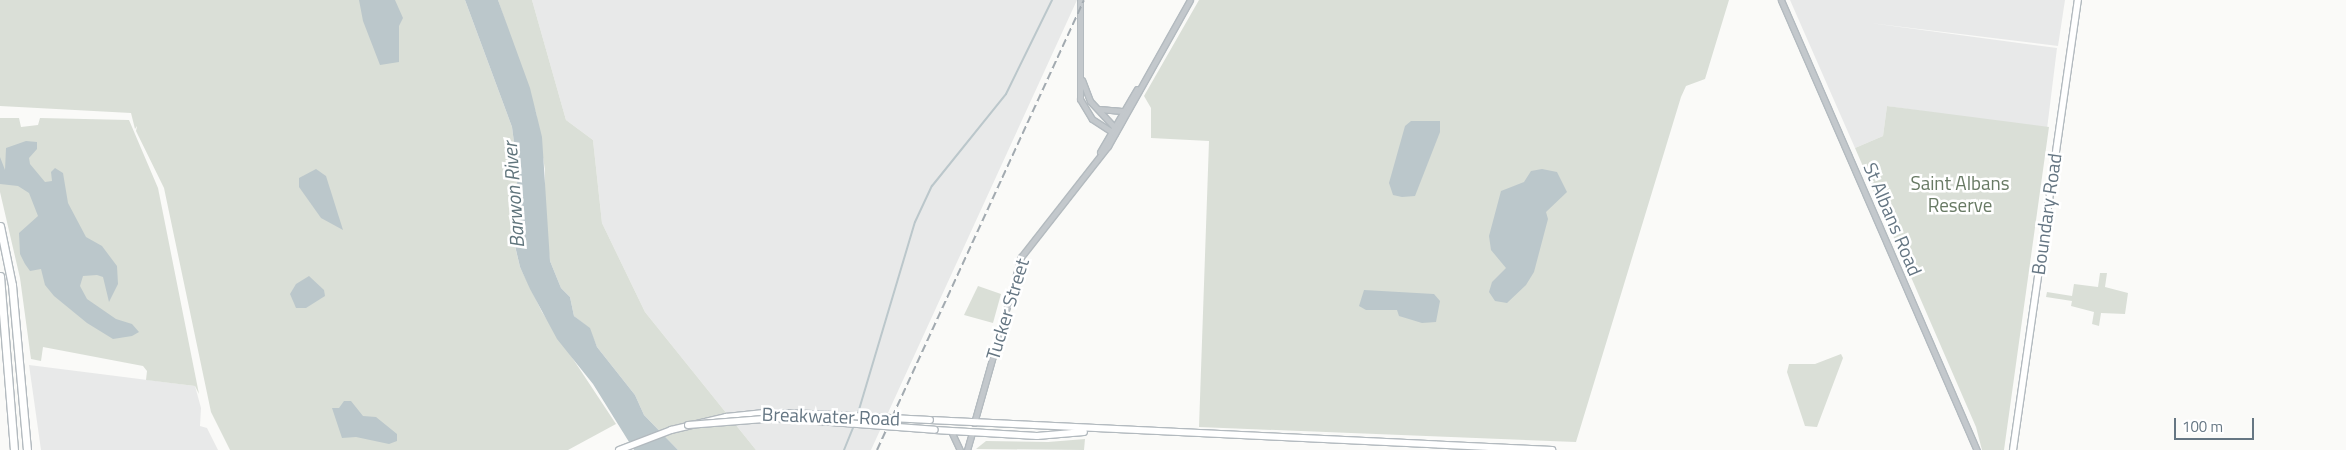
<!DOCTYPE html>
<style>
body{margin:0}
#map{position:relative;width:2346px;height:450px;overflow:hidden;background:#fafaf8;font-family:"Titillium Web",sans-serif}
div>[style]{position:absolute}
.built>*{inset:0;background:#e8e9e9}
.green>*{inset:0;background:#dadfd7}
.water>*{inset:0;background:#bbc7cb}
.stream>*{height:2px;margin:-1px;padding:0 1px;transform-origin:1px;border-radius:1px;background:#bbc7cb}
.roads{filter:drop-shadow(1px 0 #b3babf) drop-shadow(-1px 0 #b3babf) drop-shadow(0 1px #b3babf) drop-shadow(0 -1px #b3babf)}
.tertiary>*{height:5px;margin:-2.5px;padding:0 2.5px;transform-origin:2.5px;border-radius:2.5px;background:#c3c8cc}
.secondary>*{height:6px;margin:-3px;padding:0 3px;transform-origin:3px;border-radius:3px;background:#fff}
.primary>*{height:7px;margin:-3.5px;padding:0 3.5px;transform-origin:3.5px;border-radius:3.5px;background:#fff}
.rail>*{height:2px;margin-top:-1px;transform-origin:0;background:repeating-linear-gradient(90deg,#a2aab0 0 8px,transparent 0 12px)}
.bridges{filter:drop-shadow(1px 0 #b3babf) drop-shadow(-1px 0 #b3babf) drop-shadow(0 1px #b3babf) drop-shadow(0 -1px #b3babf)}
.secondary-bridge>*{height:6px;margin:-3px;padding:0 3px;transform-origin:3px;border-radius:3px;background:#fff}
span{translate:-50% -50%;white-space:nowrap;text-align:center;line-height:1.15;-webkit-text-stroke:5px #fff;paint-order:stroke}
.park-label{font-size:19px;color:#687a64}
.street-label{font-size:19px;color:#657683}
.water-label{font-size:20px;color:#60757c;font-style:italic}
.scale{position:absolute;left:2174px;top:418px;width:80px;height:22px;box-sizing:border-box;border:2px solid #657683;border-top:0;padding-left:6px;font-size:15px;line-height:18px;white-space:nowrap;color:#657683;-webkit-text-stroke:4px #fff;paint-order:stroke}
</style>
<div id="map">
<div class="built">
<i style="clip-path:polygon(532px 0,1077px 0,871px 450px,756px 450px,645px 312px,602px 223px,593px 140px,566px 120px)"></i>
<i style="clip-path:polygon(1790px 0,2065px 0,2058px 46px,1870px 23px,2057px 48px,2047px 129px,1887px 106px,1883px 136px,1855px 148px)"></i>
<i style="clip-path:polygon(29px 365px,195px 386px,201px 408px,200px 426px,207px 428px,218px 450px,41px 450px)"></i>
</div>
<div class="green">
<i style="clip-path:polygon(0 0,465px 0,512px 127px,518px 173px,512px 234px,520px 267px,542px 312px,616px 424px,568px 450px,230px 450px,211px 412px,164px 188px,136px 131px,137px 126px,135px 129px,131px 113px,0 106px)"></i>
<i style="clip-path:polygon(498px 0,532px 0,566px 120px,593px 140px,602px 223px,645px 312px,756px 450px,678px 450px,644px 415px,635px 395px,597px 347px,589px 328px,574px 316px,570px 297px,561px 288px,550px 261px,545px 223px,545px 170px,536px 113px)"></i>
<i style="clip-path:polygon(1199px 0,1729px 0,1705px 79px,1686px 86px,1681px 97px,1576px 442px,1199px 427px,1209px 141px,1151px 138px,1151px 108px,1144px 96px)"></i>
<i style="clip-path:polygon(1887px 106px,2049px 127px,2004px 450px,1982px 450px,1976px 427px,1855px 148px,1883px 136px)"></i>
<i style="clip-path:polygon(0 118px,19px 118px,21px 127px,38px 125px,40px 118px,129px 120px,158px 188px,199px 394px,195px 386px,146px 380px,147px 371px,143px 366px,43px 347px,41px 361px,31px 359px,20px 278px,0 192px)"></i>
<i style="clip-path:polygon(2100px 273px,2107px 273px,2105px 287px,2128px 293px,2125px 314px,2101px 313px,2099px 326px,2092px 324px,2094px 312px,2071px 306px,2072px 301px,2046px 297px,2047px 292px,2072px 296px,2074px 284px,2098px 287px)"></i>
<i style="clip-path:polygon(978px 286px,1001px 294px,993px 323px,964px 315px)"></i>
<i style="clip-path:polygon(1841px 354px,1843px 358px,1817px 427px,1805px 426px,1787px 372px,1789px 364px,1815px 364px)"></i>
<i style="clip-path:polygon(1085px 439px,1084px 450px,976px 449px,986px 441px,1048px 442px)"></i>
</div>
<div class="water">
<i style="clip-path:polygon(359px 0,395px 0,403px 18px,399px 26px,399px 62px,380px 65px,363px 21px)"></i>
<i style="clip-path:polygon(465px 0,498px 0,530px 88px,542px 137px,550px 261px,561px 288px,570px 297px,574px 316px,590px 328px,597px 347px,635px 395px,644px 415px,678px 450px,634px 450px,593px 384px,557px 339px,530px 289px,520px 267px,512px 233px,518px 173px,512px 127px)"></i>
<i style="clip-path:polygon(1411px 121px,1440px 121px,1440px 132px,1415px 196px,1402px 197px,1393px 195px,1389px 183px,1405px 126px)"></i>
<i style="clip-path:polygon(26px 141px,37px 142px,37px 149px,29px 158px,30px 164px,45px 182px,52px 181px,51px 172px,55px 168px,63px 173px,68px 203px,86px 237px,102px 246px,117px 266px,118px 284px,109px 302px,103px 277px,97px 275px,83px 276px,80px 286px,87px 299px,116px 319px,132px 324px,139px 332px,132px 336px,113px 339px,87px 323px,54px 296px,45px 285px,41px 269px,30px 271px,25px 264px,20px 254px,19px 233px,38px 216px,29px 193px,18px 186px,0 184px,0 157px,5px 170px,6px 148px)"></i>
<i style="clip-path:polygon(316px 169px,326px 176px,343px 230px,321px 218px,299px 187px,299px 178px)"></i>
<i style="clip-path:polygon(1542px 169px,1557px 172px,1567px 192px,1546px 212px,1548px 219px,1534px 272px,1526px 285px,1507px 303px,1495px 301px,1489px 292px,1492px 282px,1506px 268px,1491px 250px,1489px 236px,1501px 191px,1524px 182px,1531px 171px)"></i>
<i style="clip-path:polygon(309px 276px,324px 290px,325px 296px,306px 308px,296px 308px,290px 294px,296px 284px)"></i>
<i style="clip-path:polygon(1364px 290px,1434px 294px,1440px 301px,1436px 322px,1422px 323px,1399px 316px,1397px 310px,1366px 310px,1359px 306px)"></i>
<i style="clip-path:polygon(344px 401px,351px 401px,363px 416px,376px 417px,397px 434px,397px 441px,389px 444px,356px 437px,342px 438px,332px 408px,339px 408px)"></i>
</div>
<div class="stream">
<i style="left:858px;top:413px;width:199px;rotate:-73.4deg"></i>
<i style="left:915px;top:222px;width:40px;rotate:-65deg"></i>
<i style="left:932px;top:186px;width:118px;rotate:-51.2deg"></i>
<i style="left:1006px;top:94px;width:105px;rotate:-63.9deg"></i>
<i style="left:844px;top:450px;width:35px;rotate:-68deg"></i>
</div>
<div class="roads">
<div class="tertiary">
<i style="left:1080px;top:0;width:99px;rotate:90deg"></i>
<i style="left:1080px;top:99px;width:23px;rotate:59deg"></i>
<i style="left:1092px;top:119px;width:27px;rotate:33deg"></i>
<i style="left:1781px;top:0;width:491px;rotate:66.5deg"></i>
<i style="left:1082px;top:80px;width:22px;rotate:69deg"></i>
<i style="left:1090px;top:101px;width:35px;rotate:47deg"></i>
<i style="left:1099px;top:109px;width:23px;rotate:5deg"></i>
<i style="left:1100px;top:152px;width:73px;rotate:-59.6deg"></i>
<i style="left:974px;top:423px;width:173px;rotate:-74.2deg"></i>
<i style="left:1021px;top:257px;width:141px;rotate:-51.9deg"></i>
<i style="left:1108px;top:146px;width:167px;rotate:-60.7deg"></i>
<i style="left:951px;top:431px;width:21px;rotate:65deg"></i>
<i style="left:967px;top:450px;width:19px;rotate:-74deg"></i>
</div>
<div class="secondary">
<i style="left:930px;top:420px;width:623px;rotate:2.76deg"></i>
<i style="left:935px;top:430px;width:102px;rotate:3.4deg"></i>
<i style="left:1037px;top:436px;width:47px;rotate:-4.9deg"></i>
<i style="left:619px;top:450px;width:56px;rotate:-21deg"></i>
<i style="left:671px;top:430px;width:57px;rotate:-13.3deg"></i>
<i style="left:726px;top:417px;width:38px;rotate:-6deg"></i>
<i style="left:764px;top:413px;width:48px;rotate:1.2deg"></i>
<i style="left:2013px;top:450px;width:455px;rotate:-81.8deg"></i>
</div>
<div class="primary">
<i style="left:0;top:226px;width:60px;rotate:78.5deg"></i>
<i style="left:12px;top:285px;width:166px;rotate:84.8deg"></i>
<i style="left:0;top:276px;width:175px;rotate:85.4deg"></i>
</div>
</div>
<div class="rail">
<i style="left:877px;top:450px;width:495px;rotate:-65.3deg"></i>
</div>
<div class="bridges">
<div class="secondary-bridge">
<i style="left:812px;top:414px;width:118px;rotate:2.9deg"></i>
<i style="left:688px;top:425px;width:89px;rotate:-4.5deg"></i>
<i style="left:777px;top:418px;width:158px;rotate:4.3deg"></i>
</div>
</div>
<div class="park-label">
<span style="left:1960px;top:194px">Saint Albans<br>Reserve</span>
</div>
<div class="street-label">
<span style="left:2046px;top:214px;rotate:-82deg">Boundary Road</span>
<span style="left:1893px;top:219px;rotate:67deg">St Albans Road</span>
<span style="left:1007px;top:309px;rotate:-73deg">Tucker Street</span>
<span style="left:831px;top:416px;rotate:2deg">Breakwater Road</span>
</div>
<div class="water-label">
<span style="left:513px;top:195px;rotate:-94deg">Barwon River</span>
</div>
<div class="scale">100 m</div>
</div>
